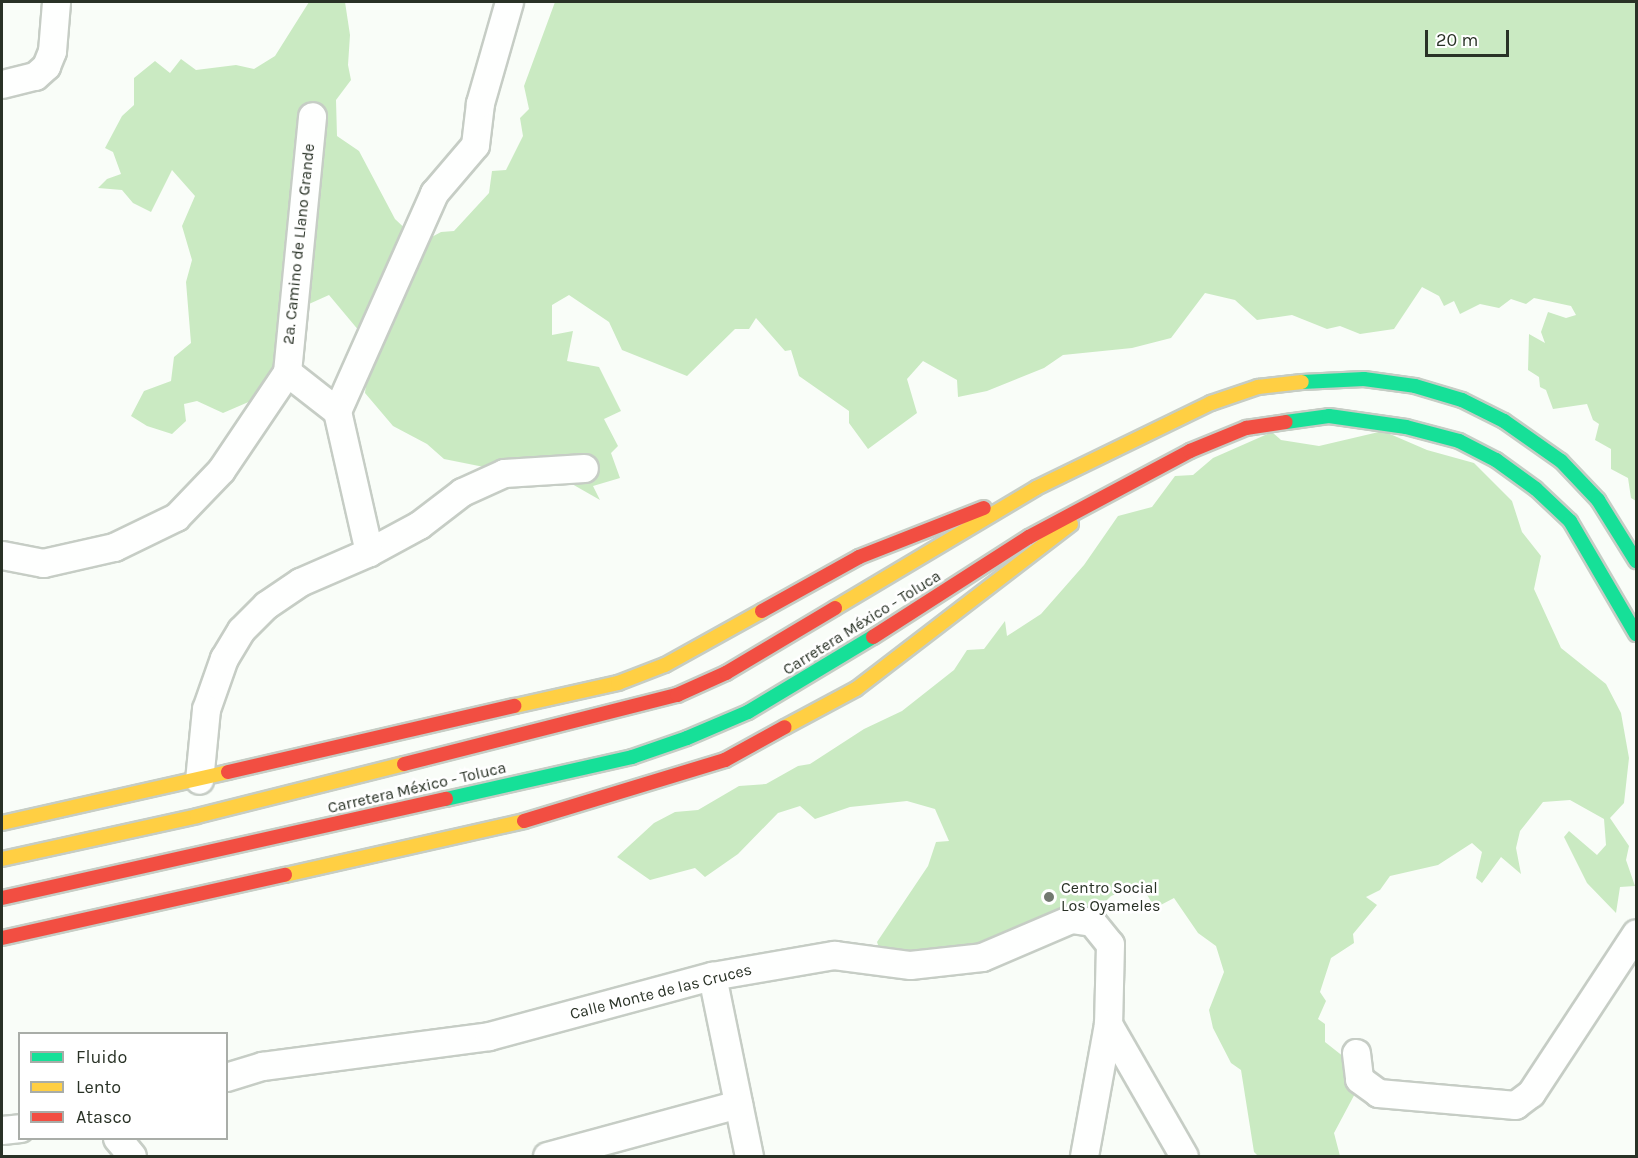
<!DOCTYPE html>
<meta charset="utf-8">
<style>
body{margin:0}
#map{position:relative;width:1638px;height:1158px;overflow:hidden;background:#f9fdf8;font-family:Karla,sans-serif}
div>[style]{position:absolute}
.green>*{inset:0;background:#caeac2}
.roads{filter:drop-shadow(2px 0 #c6cdc5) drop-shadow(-2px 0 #c6cdc5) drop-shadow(0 2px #c6cdc5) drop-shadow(0 -2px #c6cdc5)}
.street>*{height:27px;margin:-13.5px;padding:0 13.5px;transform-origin:13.5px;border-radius:13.5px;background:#fefffe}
.fast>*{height:14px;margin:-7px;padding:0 7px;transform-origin:7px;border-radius:7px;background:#16e098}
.slow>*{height:14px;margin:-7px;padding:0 7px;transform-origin:7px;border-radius:7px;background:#ffcf43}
.jam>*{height:14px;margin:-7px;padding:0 7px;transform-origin:7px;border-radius:7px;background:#f24e42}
.dots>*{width:16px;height:16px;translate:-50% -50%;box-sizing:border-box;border:3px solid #fff;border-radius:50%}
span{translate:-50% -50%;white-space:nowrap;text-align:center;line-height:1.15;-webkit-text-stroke:5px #fff;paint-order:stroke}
.street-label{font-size:16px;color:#293226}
.poi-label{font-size:16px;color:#293226}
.left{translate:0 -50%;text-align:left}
.frame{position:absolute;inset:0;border:3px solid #293226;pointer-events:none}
.legend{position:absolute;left:18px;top:1032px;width:210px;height:108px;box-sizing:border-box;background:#fff;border:2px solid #a9ada8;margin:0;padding:8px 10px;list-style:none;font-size:18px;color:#293226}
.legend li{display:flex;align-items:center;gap:12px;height:30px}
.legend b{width:30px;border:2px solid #a9ada8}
.scale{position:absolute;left:1425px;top:30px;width:84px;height:27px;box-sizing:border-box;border:3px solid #293226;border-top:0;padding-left:8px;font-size:18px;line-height:21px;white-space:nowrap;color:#293226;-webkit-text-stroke:4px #fff;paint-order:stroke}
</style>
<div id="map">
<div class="green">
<i style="clip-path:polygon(309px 2px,345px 2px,350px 35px,348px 65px,351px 80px,336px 100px,337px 136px,359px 151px,395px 219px,412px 235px,428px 239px,441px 232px,454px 231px,489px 193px,492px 171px,506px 170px,523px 136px,520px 118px,529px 109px,524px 86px,555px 2px,1636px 2px,1636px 501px,1631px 498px,1628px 478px,1611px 469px,1611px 449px,1595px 440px,1599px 424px,1593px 420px,1587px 404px,1553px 409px,1546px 390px,1540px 387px,1539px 377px,1528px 370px,1529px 334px,1545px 343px,1541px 332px,1548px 312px,1566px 318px,1576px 315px,1571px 306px,1534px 298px,1526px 304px,1511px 299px,1499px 308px,1480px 304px,1460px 314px,1454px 301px,1444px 306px,1439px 296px,1422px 287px,1394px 329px,1360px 334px,1340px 326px,1327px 329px,1292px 315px,1257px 320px,1235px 300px,1205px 293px,1171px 338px,1132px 348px,1063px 355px,1044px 368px,987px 391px,958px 397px,957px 380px,923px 361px,907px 379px,917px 413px,868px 449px,849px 423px,849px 411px,799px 376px,791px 350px,785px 351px,756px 318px,749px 329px,735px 329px,687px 376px,622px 350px,609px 322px,569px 295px,552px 305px,552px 335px,573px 331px,567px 361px,599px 367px,621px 411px,604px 419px,618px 446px,611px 453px,620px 478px,593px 486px,600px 500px,565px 480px,511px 487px,484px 467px,444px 459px,427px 444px,393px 426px,365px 393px,370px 344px,329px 295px,289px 313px,267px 394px,223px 413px,197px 401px,184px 404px,186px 421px,172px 434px,147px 426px,131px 416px,144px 391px,171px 381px,174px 357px,191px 343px,186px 282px,192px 260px,182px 226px,195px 196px,172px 170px,151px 212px,133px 203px,122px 190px,98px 188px,107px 179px,121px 174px,113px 152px,105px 148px,122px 116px,134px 105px,134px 78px,155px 61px,170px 73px,181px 59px,196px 70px,236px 65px,254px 69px,275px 56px)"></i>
<i style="clip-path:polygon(1383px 431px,1427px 450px,1474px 463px,1512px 501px,1522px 532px,1541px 556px,1534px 589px,1561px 648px,1606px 684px,1621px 713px,1629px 758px,1624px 803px,1610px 818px,1629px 846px,1626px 860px,1635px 886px,1620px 887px,1616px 913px,1587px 883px,1564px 837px,1569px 831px,1597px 855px,1606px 845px,1604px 819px,1570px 800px,1543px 802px,1520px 831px,1516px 848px,1521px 874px,1501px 857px,1482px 883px,1476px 878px,1482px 852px,1472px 843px,1438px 865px,1390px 876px,1380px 890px,1366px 897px,1377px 905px,1353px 934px,1354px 943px,1331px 958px,1320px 992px,1326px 1001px,1318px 1019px,1325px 1024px,1325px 1042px,1349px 1061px,1358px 1088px,1334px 1133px,1340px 1156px,1258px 1156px,1254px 1152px,1241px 1070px,1231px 1063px,1213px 1028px,1209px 1010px,1224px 972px,1216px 946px,1198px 933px,1174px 898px,1155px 908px,1146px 893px,1145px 882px,1111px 896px,1079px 928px,1041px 942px,883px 959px,877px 942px,928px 866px,936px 842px,949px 841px,935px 809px,907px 801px,850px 807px,815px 819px,800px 806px,778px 813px,738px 854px,705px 877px,695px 868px,650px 880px,617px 857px,654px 823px,675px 812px,698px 810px,739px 786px,766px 784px,798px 766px,810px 764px,864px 729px,902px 711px,954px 670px,967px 650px,984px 649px,1005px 621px,1007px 636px,1041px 614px,1084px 565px,1118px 516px,1152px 507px,1175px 476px,1193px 475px,1213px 458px,1272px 432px,1281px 440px,1319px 446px)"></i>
</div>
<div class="roads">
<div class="street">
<i style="left:2px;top:84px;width:34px;rotate:-14deg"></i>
<i style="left:35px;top:76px;width:15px;rotate:-42deg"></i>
<i style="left:46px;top:66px;width:16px;rotate:-68deg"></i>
<i style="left:52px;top:51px;width:49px;rotate:-85.3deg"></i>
<i style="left:287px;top:372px;width:257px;rotate:-84.4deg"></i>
<i style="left:337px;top:411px;width:239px;rotate:-66deg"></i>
<i style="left:434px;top:193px;width:63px;rotate:-49.5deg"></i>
<i style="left:475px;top:145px;width:42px;rotate:-83.2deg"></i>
<i style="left:480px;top:103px;width:105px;rotate:-74deg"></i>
<i style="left:369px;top:552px;width:57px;rotate:-28.4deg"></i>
<i style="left:419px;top:525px;width:54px;rotate:-37.5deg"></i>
<i style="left:462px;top:492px;width:46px;rotate:-24.3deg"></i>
<i style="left:504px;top:473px;width:80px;rotate:-3.6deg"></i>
<i style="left:2px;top:555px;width:42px;rotate:11deg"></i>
<i style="left:43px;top:563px;width:73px;rotate:-12.7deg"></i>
<i style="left:114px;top:547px;width:69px;rotate:-25.8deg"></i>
<i style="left:176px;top:517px;width:65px;rotate:-46.2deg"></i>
<i style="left:221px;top:470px;width:118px;rotate:-56deg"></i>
<i style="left:287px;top:372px;width:63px;rotate:38deg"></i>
<i style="left:337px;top:411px;width:145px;rotate:77.2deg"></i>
<i style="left:369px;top:552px;width:75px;rotate:156.5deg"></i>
<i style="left:300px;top:582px;width:41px;rotate:145.9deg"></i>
<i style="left:266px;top:605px;width:35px;rotate:135deg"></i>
<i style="left:241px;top:630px;width:33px;rotate:121deg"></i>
<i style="left:224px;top:658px;width:54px;rotate:109.4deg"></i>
<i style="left:206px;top:709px;width:71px;rotate:95.6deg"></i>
<i style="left:712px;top:976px;width:184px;rotate:78.4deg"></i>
<i style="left:1108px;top:1024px;width:152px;rotate:60.1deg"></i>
<i style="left:1356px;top:1053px;width:26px;rotate:83deg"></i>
<i style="left:1359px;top:1079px;width:24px;rotate:36deg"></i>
<i style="left:1378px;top:1093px;width:138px;rotate:5deg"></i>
<i style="left:1515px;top:1105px;width:20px;rotate:-37deg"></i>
<i style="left:1531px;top:1093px;width:191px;rotate:-56.7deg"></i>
<i style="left:226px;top:1077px;width:38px;rotate:-17deg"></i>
<i style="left:262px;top:1066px;width:229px;rotate:-7.5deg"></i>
<i style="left:489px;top:1036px;width:231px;rotate:-15.1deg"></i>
<i style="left:712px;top:976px;width:124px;rotate:-9.8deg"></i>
<i style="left:834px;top:955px;width:77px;rotate:7.5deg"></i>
<i style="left:910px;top:965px;width:72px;rotate:-6.3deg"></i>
<i style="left:982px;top:957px;width:97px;rotate:-23.1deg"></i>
<i style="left:1071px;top:919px;width:21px;rotate:8deg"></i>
<i style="left:1092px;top:922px;width:28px;rotate:51deg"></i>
<i style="left:1110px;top:944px;width:80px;rotate:91.4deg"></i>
<i style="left:1108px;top:1024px;width:134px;rotate:100.3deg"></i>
<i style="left:2px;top:1130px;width:18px;rotate:-6deg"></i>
<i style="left:117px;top:1138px;width:23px;rotate:50deg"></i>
<i style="left:547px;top:1156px;width:198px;rotate:-15.2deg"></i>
</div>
<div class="fast">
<i style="left:1302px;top:382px;width:62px;rotate:-2.8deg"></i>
<i style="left:1364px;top:379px;width:51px;rotate:7.8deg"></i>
<i style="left:1415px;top:386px;width:49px;rotate:16.6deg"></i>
<i style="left:1462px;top:400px;width:47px;rotate:26.6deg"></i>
<i style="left:1504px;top:421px;width:70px;rotate:35.1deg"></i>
<i style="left:1561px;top:461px;width:54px;rotate:46.5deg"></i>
<i style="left:1598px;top:500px;width:72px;rotate:58.1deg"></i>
<i style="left:1286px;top:422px;width:43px;rotate:-7.9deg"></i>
<i style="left:1329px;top:416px;width:78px;rotate:8.1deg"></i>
<i style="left:1406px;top:427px;width:55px;rotate:14.8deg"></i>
<i style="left:1459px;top:441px;width:42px;rotate:27.2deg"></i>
<i style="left:1496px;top:460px;width:49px;rotate:35.9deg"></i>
<i style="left:1536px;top:489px;width:47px;rotate:43.3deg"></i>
<i style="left:1570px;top:521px;width:131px;rotate:59.7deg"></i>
<i style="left:446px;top:799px;width:191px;rotate:-12.7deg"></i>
<i style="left:632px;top:757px;width:58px;rotate:-19.1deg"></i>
<i style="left:687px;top:738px;width:66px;rotate:-23.1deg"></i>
<i style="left:748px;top:712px;width:146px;rotate:-31deg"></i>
</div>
<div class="slow">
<i style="left:835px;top:608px;width:234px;rotate:-30.8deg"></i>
<i style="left:1036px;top:488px;width:195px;rotate:-25.9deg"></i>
<i style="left:1211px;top:403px;width:50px;rotate:-18.8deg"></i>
<i style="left:1258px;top:387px;width:44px;rotate:-6.5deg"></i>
<i style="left:515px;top:706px;width:106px;rotate:-12.6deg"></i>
<i style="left:618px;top:683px;width:50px;rotate:-21deg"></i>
<i style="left:665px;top:665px;width:111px;rotate:-29.1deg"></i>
<i style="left:785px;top:727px;width:81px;rotate:-28.2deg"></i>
<i style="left:856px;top:689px;width:271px;rotate:-37.5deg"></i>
<i style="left:2px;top:823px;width:232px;rotate:-12.7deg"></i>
<i style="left:2px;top:859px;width:200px;rotate:-12.4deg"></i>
<i style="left:197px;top:816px;width:213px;rotate:-14.1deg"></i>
<i style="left:285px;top:875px;width:245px;rotate:-12.7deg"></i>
</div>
<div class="jam">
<i style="left:762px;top:611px;width:111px;rotate:-29.1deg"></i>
<i style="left:859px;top:557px;width:134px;rotate:-21.4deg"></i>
<i style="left:873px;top:637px;width:185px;rotate:-32.7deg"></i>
<i style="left:1029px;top:537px;width:183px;rotate:-28.1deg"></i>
<i style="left:1190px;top:451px;width:61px;rotate:-22.3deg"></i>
<i style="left:1246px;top:428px;width:40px;rotate:-8.5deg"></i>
<i style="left:404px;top:764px;width:282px;rotate:-14.2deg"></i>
<i style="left:677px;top:695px;width:54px;rotate:-24.2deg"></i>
<i style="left:726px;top:673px;width:127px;rotate:-30.8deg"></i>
<i style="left:228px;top:772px;width:294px;rotate:-13deg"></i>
<i style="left:524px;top:821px;width:210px;rotate:-16.9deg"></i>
<i style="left:725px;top:760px;width:68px;rotate:-28.8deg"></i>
<i style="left:2px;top:898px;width:455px;rotate:-12.6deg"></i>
<i style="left:2px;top:938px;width:290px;rotate:-12.6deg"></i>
</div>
</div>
<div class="dots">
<i style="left:1049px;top:897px;background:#727970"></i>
</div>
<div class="street-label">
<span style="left:299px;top:244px;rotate:-84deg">2a. Camino de Llano Grande</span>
<span style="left:862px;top:623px;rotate:-32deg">Carretera México - Toluca</span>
<span style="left:417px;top:788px;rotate:-13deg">Carretera México - Toluca</span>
<span style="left:661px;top:992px;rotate:-14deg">Calle Monte de las Cruces</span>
</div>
<div class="poi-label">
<span class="left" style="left:1061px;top:897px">Centro Social<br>Los Oyameles</span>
</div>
<div class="frame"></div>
<ul class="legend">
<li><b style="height:8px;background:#16e098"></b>Fluido</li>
<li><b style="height:8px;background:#ffcf43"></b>Lento</li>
<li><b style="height:8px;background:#f24e42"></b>Atasco</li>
</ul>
<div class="scale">20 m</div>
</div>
